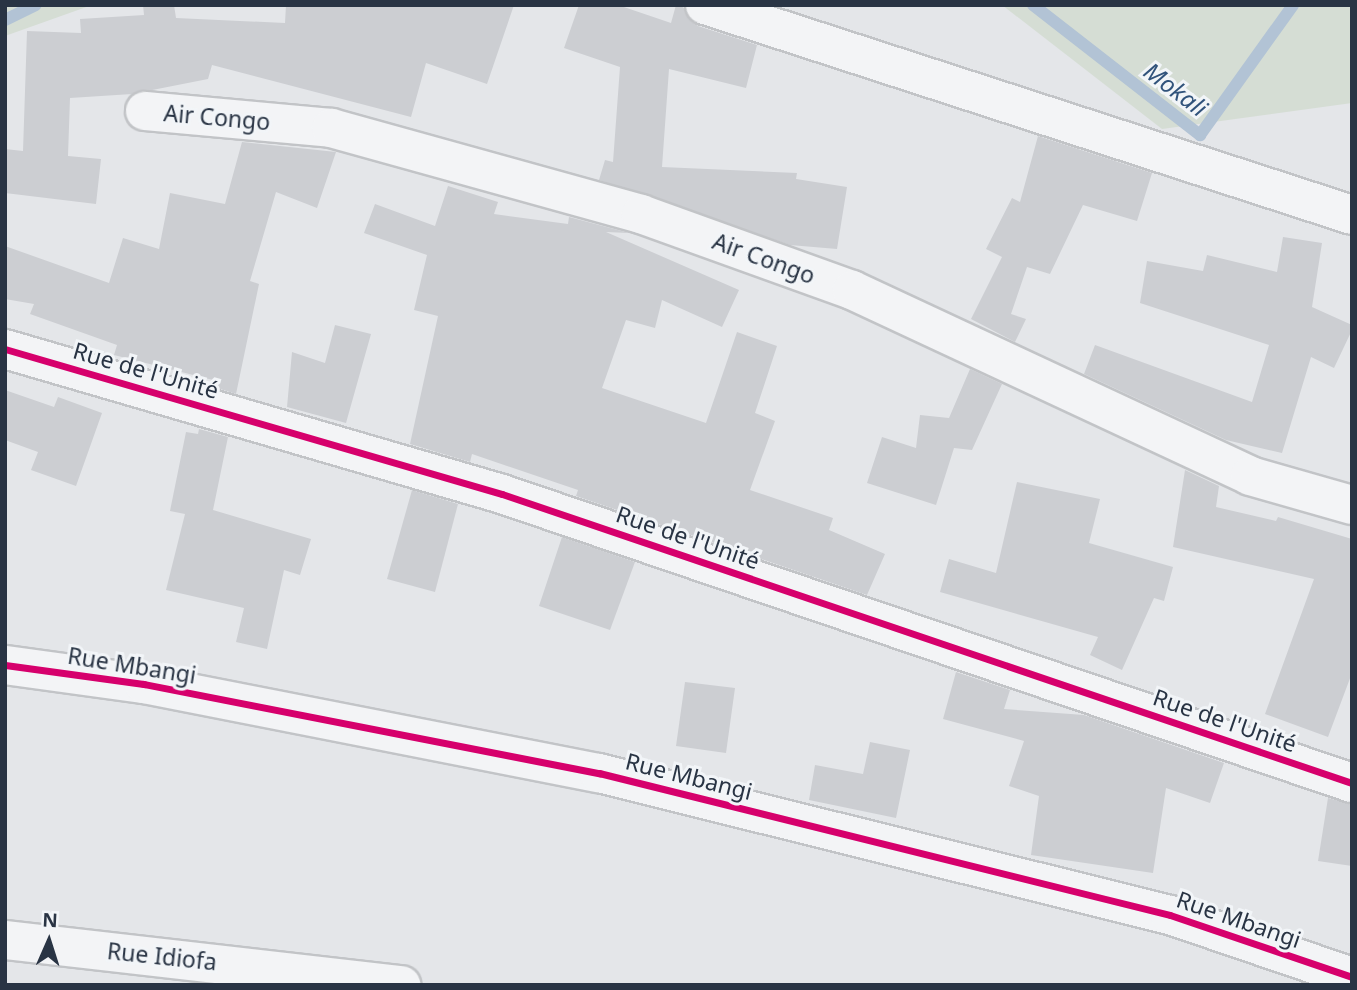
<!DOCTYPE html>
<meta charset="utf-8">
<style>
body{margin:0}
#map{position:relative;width:1357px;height:990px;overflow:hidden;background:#e4e6e9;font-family:"Noto Sans",sans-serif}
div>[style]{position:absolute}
.green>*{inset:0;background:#d5ddd4}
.stream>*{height:12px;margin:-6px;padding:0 6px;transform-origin:6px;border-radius:6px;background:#b2c3d5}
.building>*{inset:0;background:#ccced2}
.roads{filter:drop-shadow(2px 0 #c2c4c7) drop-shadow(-2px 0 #c2c4c7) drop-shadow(0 2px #c2c4c7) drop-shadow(0 -2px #c2c4c7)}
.minor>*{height:38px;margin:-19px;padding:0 19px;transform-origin:19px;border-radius:19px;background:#f3f4f6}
.cycleway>*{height:7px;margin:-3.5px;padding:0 3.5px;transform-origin:3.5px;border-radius:3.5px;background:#d6006c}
span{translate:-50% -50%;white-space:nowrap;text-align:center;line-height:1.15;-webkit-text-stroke:6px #f2f5f8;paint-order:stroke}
.street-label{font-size:23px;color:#293444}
.water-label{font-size:24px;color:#31537b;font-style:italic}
.frame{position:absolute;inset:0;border:7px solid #293444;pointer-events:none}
.north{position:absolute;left:14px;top:906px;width:70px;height:70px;-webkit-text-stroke:5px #f2f5f8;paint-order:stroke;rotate:3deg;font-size:19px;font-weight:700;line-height:28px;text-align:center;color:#293444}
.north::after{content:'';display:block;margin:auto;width:24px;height:32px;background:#293444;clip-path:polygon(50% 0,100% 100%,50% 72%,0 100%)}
</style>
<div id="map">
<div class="green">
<i style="clip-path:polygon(5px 5px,92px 5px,5px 36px)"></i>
<i style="clip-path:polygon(1002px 5px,1352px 5px,1352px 103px,1162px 129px)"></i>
</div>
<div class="stream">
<i style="left:1033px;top:5px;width:212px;rotate:37.9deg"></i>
<i style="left:1200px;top:135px;width:160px;rotate:-54.4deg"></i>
<i style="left:5px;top:20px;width:34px;rotate:-26deg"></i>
</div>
<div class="building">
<i style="clip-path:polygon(143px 5px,174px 5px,176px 18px,285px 23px,286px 5px,514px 5px,487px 84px,426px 63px,411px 117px,212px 65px,208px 79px,132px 94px,70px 98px,68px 156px,101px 159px,96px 204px,5px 193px,5px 149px,23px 151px,27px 31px,81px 33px,80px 19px,144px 15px)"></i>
<i style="clip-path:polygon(579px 5px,618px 5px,671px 23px,676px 5px,681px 5px,698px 26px,757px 45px,746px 88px,669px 69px,662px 167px,797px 173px,796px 179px,847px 187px,837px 249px,790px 245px,599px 180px,605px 160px,613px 162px,620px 67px,564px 48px)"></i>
<i style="clip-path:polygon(1038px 136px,1152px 173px,1137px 221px,1083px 205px,1050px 274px,1027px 267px,1011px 314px,1026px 319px,1015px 342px,971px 319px,1002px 257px,986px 249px,1012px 198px,1020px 202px)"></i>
<i style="clip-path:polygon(242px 142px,336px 152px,317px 208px,276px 192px,250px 281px,259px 284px,236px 394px,214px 387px,217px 381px,114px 355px,117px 345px,30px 314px,34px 304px,5px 299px,5px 246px,109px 283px,123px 238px,159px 249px,170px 193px,225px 204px)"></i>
<i style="clip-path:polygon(448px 186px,498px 202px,494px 214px,568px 224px,569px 217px,629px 233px,606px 232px,739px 290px,722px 327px,662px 300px,655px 328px,626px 320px,602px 388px,706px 423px,737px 332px,777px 346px,755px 413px,775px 421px,750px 490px,833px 518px,829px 530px,885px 554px,867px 595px,576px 496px,578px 490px,472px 454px,470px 462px,410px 444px,438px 316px,414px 310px,427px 255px,364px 233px,375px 204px,435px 226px)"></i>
<i style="clip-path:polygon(1283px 237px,1322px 243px,1312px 307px,1352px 325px,1352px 330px,1334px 368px,1311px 357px,1282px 453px,1226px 440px,1084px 374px,1095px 345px,1252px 402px,1269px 345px,1140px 303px,1147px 261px,1203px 271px,1207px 255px,1277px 272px)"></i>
<i style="clip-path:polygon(335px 325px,371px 334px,346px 423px,287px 407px,292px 352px,325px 363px)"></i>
<i style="clip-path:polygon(970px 369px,1002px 384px,972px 450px,954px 448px,936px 505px,867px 483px,882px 437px,916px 448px,920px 415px,949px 418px)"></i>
<i style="clip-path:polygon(5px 390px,54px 407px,58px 397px,102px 413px,76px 486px,31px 470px,38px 452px,5px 440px)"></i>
<i style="clip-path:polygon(199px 429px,228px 437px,213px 510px,311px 539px,300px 575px,284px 570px,267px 649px,236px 642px,244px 608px,166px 590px,185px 514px,170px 511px,186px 432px,198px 434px)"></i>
<i style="clip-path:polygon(1185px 470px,1219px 486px,1216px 507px,1276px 521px,1278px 517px,1352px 539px,1352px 673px,1328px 737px,1265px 714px,1314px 579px,1173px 547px)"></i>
<i style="clip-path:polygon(1017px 482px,1100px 499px,1089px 543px,1173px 567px,1164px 601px,1154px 598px,1122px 670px,1090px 655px,1098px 637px,940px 592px,949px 559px,996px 573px)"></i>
<i style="clip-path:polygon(412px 490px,458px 504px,435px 592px,387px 579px)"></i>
<i style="clip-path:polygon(562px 537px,635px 562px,610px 630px,539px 606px)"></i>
<i style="clip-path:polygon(956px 672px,1010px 690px,1004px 709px,1084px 715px,1224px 763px,1210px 803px,1166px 788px,1153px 873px,1031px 855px,1039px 796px,1009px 786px,1024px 741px,943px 719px)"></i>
<i style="clip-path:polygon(685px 682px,735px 688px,726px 753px,676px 746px)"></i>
<i style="clip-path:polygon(870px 742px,910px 750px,896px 818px,809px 800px,815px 765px,863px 774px)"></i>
<i style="clip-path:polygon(1328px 798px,1352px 804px,1352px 866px,1318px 861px)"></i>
</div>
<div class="roads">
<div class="minor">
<i style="left:705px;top:5px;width:680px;rotate:17.98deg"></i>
<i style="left:145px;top:111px;width:187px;rotate:5.2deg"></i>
<i style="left:331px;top:128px;width:322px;rotate:15.5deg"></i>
<i style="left:641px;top:214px;width:224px;rotate:19.8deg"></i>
<i style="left:852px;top:290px;width:439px;rotate:25deg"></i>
<i style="left:1250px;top:476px;width:106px;rotate:15.9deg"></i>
<i style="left:5px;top:349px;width:518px;rotate:16.26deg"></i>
<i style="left:502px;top:494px;width:898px;rotate:18.78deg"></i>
<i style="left:5px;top:665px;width:140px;rotate:7.8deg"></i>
<i style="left:144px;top:684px;width:464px;rotate:11.1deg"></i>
<i style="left:599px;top:773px;width:588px;rotate:13.97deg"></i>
<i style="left:1170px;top:915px;width:192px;rotate:18.8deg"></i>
<i style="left:5px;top:940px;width:399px;rotate:6.5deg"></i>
</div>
</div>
<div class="cycleway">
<i style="left:5px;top:349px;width:518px;rotate:16.26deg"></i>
<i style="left:502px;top:494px;width:898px;rotate:18.78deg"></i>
<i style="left:5px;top:665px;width:140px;rotate:7.8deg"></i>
<i style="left:144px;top:684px;width:464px;rotate:11.1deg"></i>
<i style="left:599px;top:773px;width:588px;rotate:13.97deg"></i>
<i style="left:1170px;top:915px;width:192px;rotate:18.8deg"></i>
</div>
<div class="street-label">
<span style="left:217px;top:117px;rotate:5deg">Air Congo</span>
<span style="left:764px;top:258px;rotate:20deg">Air Congo</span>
<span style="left:146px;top:370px;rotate:16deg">Rue de l'Unité</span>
<span style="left:688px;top:537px;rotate:19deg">Rue de l'Unité</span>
<span style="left:132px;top:665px;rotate:9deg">Rue Mbangi</span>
<span style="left:1225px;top:720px;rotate:19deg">Rue de l'Unité</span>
<span style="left:689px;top:776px;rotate:14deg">Rue Mbangi</span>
<span style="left:1239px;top:919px;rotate:19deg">Rue Mbangi</span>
<span style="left:162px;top:956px;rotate:6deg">Rue Idiofa</span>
</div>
<div class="water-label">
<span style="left:1176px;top:89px;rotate:37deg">Mokali</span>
</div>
<div class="frame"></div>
<div class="north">N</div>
</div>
